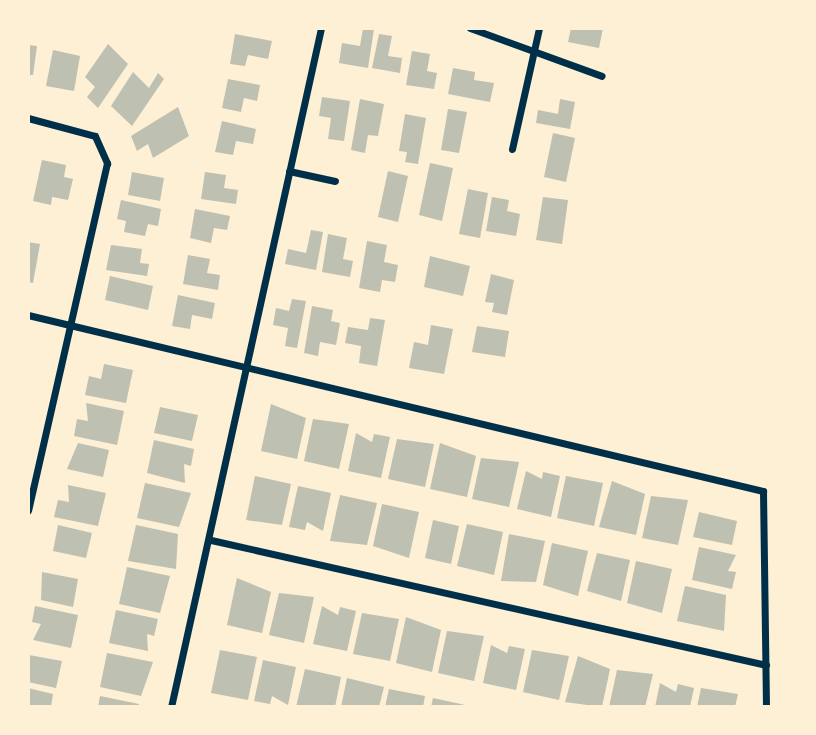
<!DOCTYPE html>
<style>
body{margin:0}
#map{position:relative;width:816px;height:735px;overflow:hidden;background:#fdf0d5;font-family:"Nunito Sans",sans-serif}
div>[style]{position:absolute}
.building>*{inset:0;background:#bec0b2}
.minor>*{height:7px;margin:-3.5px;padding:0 3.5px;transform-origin:3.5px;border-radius:3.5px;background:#003049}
span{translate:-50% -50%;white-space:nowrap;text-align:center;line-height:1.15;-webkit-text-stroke:8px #fdf0d5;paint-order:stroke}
.frame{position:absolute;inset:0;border:30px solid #fdf0d5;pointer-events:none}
</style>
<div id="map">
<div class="building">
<i style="clip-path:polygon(363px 28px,374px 29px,368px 68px,339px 63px,342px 43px,360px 46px)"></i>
<i style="clip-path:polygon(571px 28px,603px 28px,599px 48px,568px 42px)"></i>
<i style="clip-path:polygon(235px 34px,272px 41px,268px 59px,248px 55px,245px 66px,230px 64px)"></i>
<i style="clip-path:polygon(379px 34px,392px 36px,388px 56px,402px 58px,400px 73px,372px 68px)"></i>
<i style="clip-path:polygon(108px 44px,128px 64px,98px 108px,87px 97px,95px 87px,85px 77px)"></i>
<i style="clip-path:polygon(28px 45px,37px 46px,33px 75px,28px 75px)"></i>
<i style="clip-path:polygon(53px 50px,80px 56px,74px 91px,46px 86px)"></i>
<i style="clip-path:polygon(412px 51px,430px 54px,427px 71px,437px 73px,434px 89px,406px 85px)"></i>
<i style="clip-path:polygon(453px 68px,475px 72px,474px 80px,494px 83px,490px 102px,448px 94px)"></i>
<i style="clip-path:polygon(133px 72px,149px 88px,158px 73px,164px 79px,132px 126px,111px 106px)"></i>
<i style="clip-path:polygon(228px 79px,260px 85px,257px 101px,244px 98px,241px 112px,222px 108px)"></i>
<i style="clip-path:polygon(322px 97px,350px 101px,344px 141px,328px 139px,331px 118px,319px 116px)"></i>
<i style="clip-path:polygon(360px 99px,384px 104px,378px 136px,368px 135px,365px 153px,351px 150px)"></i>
<i style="clip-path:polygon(560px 99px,575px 102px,570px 129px,536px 123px,538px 110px,558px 114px)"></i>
<i style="clip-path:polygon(178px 107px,189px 136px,153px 158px,148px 144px,137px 151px,131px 136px)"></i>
<i style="clip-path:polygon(448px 109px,467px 112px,459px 153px,441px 150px)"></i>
<i style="clip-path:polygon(405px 114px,426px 118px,418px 164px,405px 162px,407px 152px,399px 151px)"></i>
<i style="clip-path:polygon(222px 121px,256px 129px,253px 144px,236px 141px,233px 155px,215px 152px)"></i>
<i style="clip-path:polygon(553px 133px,575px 138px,566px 182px,544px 177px)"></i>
<i style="clip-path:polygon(42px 160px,66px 165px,64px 177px,73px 179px,68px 200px,52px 197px,51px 205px,33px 201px)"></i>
<i style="clip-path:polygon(430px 163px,453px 168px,442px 221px,419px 215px)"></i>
<i style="clip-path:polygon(388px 171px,408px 176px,398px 222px,378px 217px)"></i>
<i style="clip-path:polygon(132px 172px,164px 178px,160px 201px,128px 195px)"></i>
<i style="clip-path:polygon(205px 172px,226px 175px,224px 188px,238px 190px,236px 204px,201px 199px)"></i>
<i style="clip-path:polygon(468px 189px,488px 193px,480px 238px,459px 234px)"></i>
<i style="clip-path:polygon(492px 197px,509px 200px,507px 211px,520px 214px,516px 236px,486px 231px)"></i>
<i style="clip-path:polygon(543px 197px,568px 200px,562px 244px,536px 240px)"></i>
<i style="clip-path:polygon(121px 200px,161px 209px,158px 226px,148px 224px,145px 236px,124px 232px,126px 221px,117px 219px)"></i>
<i style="clip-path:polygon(195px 209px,230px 216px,227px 230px,214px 228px,211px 243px,190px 238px)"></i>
<i style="clip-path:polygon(311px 230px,323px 232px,316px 270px,285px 264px,288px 249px,306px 253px)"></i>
<i style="clip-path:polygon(328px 234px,347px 238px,343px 259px,353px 261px,350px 277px,322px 272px)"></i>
<i style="clip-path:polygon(367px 241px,387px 245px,384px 262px,398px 265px,395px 282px,382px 280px,380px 292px,359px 288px)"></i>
<i style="clip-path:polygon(28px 242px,40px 244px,33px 283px,28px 282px)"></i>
<i style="clip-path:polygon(111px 245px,142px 249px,140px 263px,149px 264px,147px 276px,106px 270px)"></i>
<i style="clip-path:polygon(188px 255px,210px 259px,207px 273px,220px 275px,218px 290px,183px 284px)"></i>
<i style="clip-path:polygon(430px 256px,470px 266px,463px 296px,424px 287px)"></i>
<i style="clip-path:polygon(491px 274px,514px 280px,507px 315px,492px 312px,494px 303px,485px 302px)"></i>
<i style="clip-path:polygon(110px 276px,153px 286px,148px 310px,105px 300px)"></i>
<i style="clip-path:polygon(178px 295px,215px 303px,212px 319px,192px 315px,190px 329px,172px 326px)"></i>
<i style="clip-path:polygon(292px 299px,306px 301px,297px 348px,285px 346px,288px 328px,273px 325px,276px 308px,289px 311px)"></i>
<i style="clip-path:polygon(312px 306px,333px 310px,331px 321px,340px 323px,336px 345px,320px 342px,318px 356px,304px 353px)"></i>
<i style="clip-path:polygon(370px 318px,385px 320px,377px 366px,359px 363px,361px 346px,345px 343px,348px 327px,368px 330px)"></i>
<i style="clip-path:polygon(431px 325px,453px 329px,444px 374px,409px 368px,414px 342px,428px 345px)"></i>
<i style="clip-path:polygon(477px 326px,509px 331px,505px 357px,472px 352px)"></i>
<i style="clip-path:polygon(104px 364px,133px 370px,126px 403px,85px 395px,89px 376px,101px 379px)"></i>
<i style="clip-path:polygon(86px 403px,124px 411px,117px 445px,74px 436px,77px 419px,88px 421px)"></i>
<i style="clip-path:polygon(271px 404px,306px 418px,297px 459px,261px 451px)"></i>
<i style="clip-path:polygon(160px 407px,198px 415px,192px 441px,154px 433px)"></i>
<i style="clip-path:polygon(313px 419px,349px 424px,339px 469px,304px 461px)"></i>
<i style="clip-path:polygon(356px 433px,372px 442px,374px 434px,390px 437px,381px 478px,348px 471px)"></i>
<i style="clip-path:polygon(397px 439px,434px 444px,425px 487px,388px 479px)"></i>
<i style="clip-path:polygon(154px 440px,194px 449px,191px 466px,184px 464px,185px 483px,147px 473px)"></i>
<i style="clip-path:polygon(78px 443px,109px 450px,103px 477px,67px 469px)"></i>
<i style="clip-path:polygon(440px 443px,476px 456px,467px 497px,430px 489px)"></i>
<i style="clip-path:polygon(481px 458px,519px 462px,509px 507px,472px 499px)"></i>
<i style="clip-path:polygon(526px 471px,542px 479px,543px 472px,560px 476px,551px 517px,517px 509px)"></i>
<i style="clip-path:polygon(255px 476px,291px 484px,282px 525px,246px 520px)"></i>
<i style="clip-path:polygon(566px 476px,603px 483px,594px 526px,557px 518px)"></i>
<i style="clip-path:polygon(612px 481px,645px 494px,636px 535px,599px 527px)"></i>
<i style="clip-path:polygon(145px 483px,191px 493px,179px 527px,137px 518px)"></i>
<i style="clip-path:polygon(68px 485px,106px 493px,98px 526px,54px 517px,58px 500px,69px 502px)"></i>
<i style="clip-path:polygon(298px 486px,331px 493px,323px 531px,307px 522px,305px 530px,289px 527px)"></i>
<i style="clip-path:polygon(340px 495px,377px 503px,367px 545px,330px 541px)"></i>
<i style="clip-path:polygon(651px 496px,688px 500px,678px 545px,642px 538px)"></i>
<i style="clip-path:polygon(382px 504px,419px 512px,409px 558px,373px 546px)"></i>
<i style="clip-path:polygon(699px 512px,737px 521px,732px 545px,693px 537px)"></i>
<i style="clip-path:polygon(433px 520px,459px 526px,451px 564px,425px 558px)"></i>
<i style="clip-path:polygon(467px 524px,503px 532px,494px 575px,457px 566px)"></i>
<i style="clip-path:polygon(58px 525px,92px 533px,86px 558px,53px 551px)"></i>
<i style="clip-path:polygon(136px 525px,178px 534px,176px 569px,128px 561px)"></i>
<i style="clip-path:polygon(509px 534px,545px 541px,536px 582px,501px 581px)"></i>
<i style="clip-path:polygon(552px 543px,588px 551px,578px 596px,543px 585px)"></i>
<i style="clip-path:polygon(699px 547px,736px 555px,728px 571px,736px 572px,732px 589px,692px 580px)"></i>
<i style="clip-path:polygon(597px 553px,630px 560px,621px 601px,587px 591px)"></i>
<i style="clip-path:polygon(636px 561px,672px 569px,662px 613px,627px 603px)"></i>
<i style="clip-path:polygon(127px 567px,170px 576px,160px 613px,119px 604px)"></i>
<i style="clip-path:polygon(42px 572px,78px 579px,73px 607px,41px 600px)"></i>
<i style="clip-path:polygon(237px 578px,271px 592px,262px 633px,227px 625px)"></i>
<i style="clip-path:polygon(685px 586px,726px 595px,724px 631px,677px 621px)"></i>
<i style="clip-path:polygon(279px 593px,314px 597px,304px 643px,269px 635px)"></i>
<i style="clip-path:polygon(35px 606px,78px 615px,71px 648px,33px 640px,41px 624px,32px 622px)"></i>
<i style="clip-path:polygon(322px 606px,338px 615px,340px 607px,356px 611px,347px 651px,313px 644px)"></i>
<i style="clip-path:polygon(116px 610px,158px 619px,154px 636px,147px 634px,148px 651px,109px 643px)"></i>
<i style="clip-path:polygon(362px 613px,399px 619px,390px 661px,353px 654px)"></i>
<i style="clip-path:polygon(406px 617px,441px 630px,432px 672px,396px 663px)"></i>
<i style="clip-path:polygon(447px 631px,484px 636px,474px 681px,438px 673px)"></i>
<i style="clip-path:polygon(491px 645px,507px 653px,509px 646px,525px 649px,516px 690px,483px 683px)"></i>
<i style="clip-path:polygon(220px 650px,257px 657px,248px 700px,211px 693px)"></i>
<i style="clip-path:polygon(532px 650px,569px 656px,559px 700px,523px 692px)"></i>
<i style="clip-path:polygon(107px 653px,153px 662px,141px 696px,100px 687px)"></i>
<i style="clip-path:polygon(29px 655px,62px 661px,56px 688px,28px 682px)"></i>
<i style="clip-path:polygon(578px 656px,610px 669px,602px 707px,565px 702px)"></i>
<i style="clip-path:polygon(263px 660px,296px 667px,288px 705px,272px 696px,270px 704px,254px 701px)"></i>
<i style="clip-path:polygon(305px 669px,341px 677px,335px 707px,296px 707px)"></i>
<i style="clip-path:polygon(617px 670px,653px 674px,645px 707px,609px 707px)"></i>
<i style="clip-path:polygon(347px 678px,384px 687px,379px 707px,341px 707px)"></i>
<i style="clip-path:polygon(660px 683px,676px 692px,678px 684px,694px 688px,690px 707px,655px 707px)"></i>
<i style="clip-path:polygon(28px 688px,53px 694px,51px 707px,28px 707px)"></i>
<i style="clip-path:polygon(701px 688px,738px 694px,735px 707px,697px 707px)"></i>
<i style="clip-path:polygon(389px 689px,425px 696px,423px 707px,385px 707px)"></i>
<i style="clip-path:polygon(100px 696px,139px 704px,138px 707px,98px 707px)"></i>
<i style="clip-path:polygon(433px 698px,470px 706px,470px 707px,431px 707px)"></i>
</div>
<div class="minor">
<i style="left:470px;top:28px;width:140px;rotate:20deg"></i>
<i style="left:28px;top:118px;width:69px;rotate:15deg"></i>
<i style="left:95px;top:136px;width:30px;rotate:66deg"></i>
<i style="left:107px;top:163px;width:356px;rotate:102.8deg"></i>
<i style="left:512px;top:149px;width:124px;rotate:-77.4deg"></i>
<i style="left:289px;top:171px;width:47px;rotate:12.3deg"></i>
<i style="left:28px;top:315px;width:756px;rotate:13.47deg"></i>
<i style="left:763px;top:491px;width:216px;rotate:89.2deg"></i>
<i style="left:211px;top:540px;width:569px;rotate:12.69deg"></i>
<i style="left:171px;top:707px;width:695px;rotate:-77.54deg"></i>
</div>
<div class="frame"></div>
</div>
